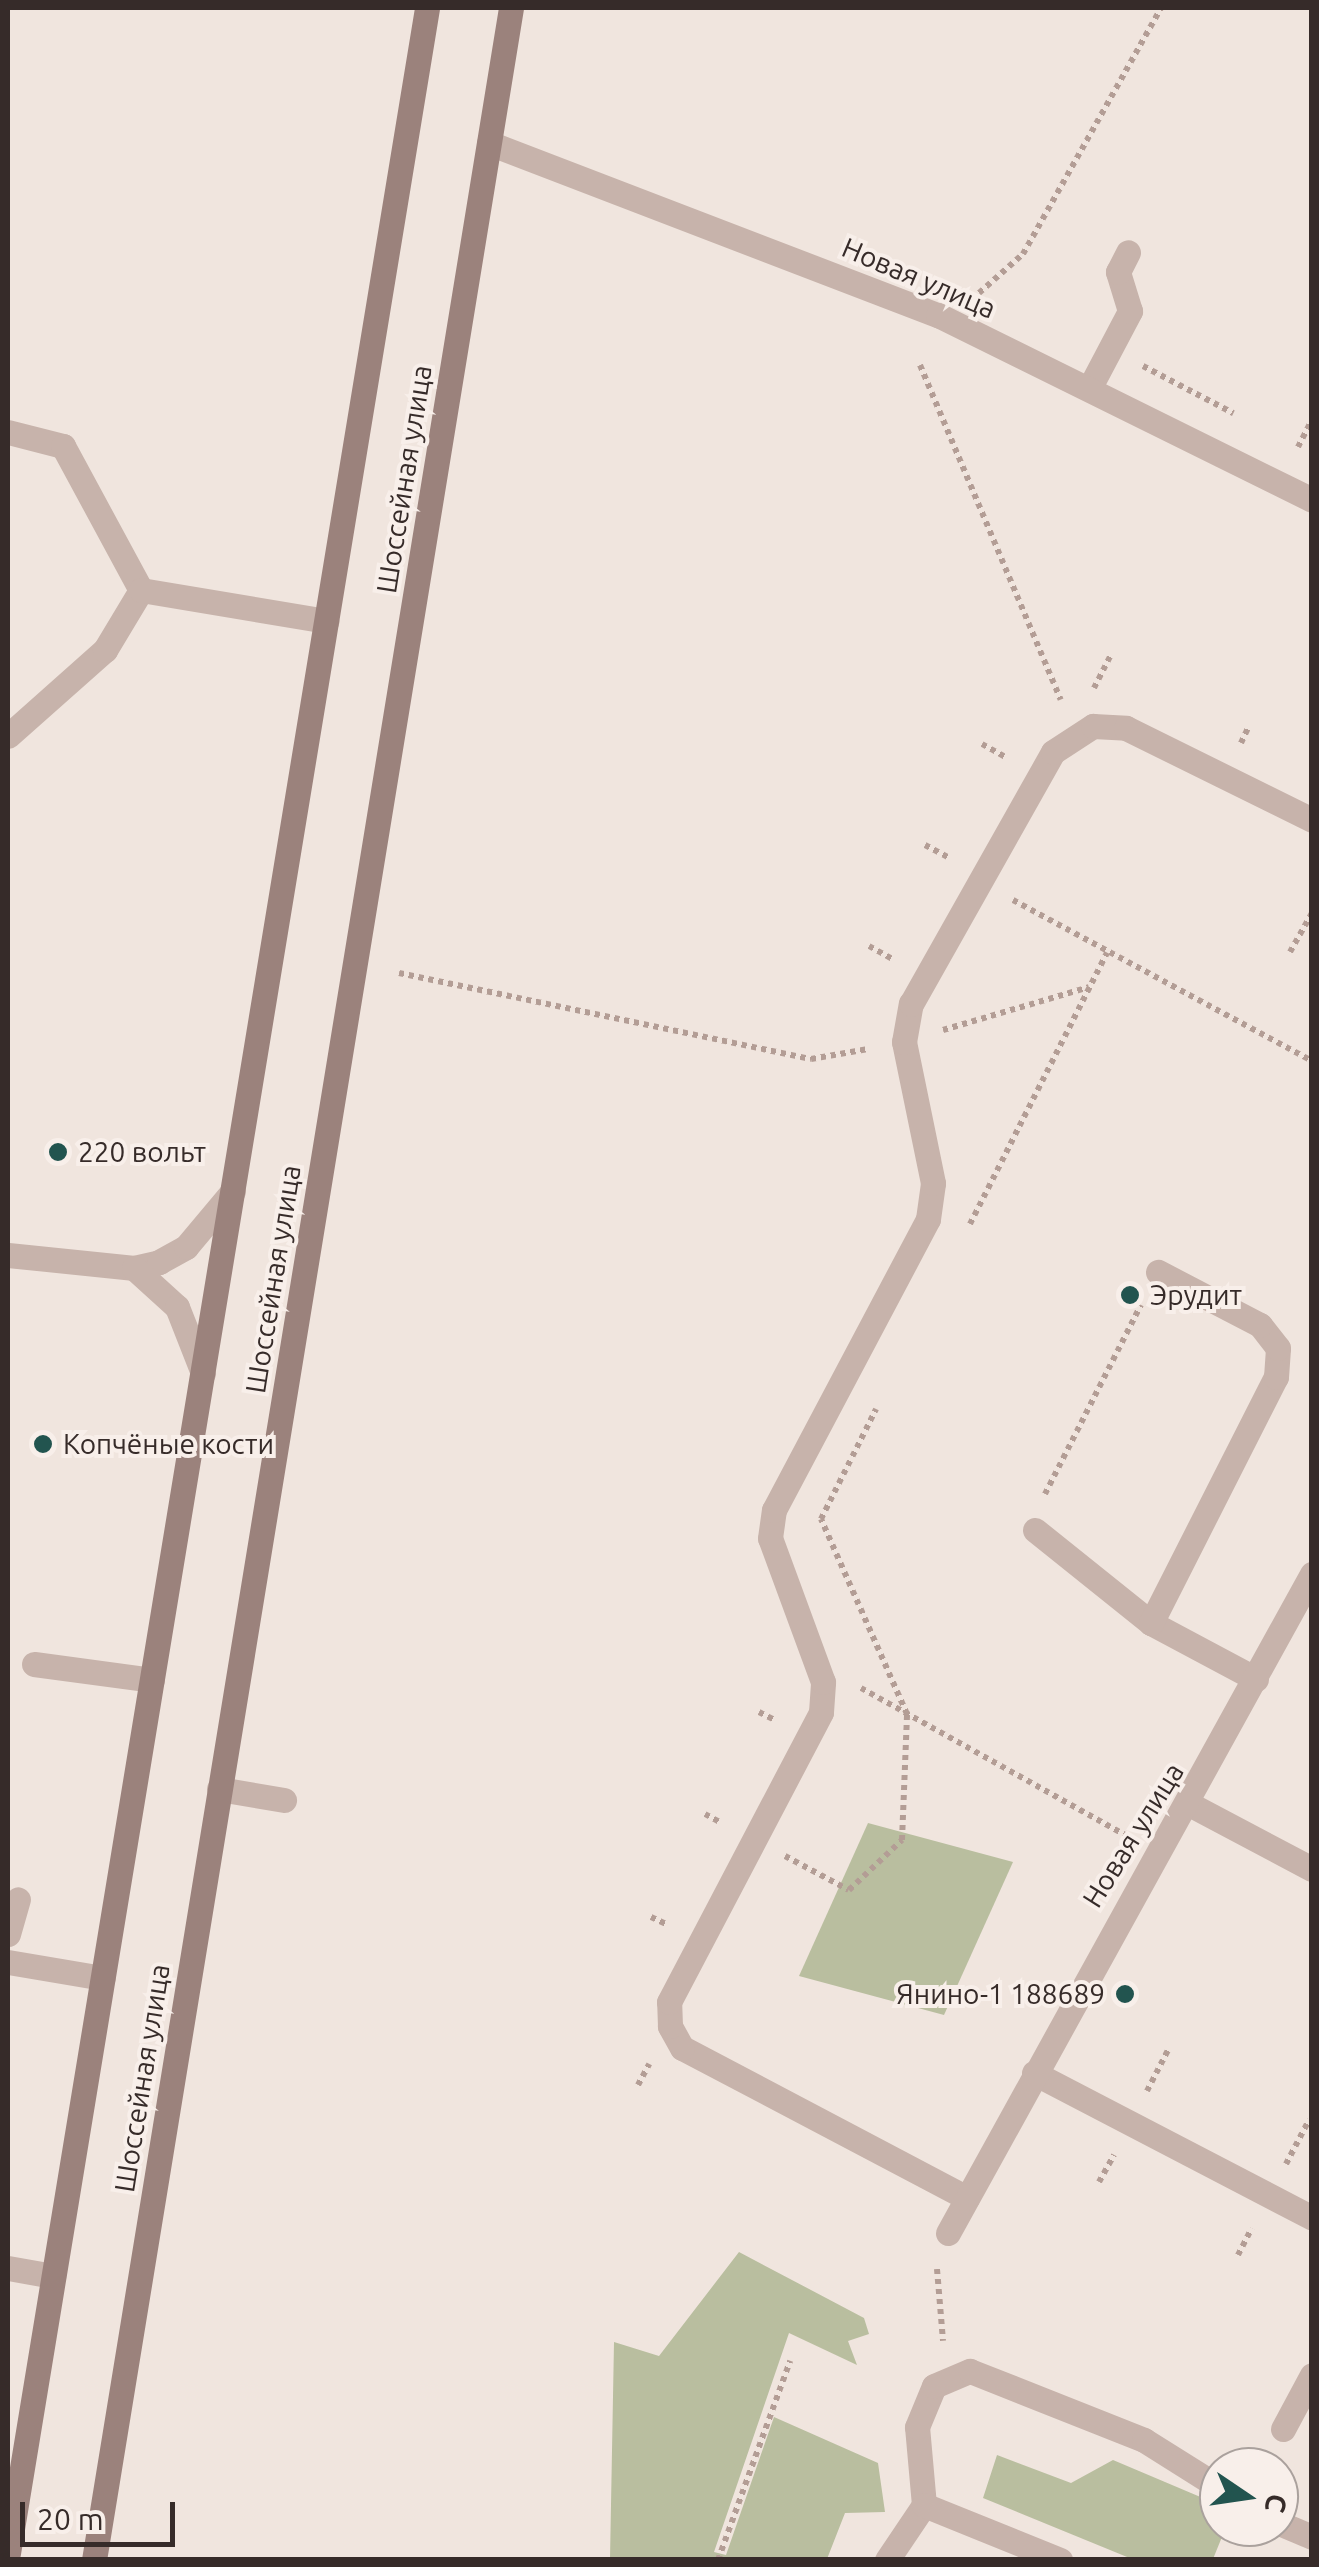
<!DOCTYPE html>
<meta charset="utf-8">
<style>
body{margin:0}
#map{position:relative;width:1319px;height:2567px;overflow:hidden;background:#f0e5de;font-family:Ubuntu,sans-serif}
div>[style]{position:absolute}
.green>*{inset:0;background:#b9be9f}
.path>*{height:6px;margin-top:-3px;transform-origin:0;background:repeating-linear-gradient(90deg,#b39d95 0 5px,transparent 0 10px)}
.service>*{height:25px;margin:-12.5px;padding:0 12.5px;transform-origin:12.5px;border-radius:12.5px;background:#c7b3ab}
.minor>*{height:25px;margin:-12.5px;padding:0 12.5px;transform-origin:12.5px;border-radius:12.5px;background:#c7b3ab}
.secondary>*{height:25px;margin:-12.5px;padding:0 12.5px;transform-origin:12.5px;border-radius:12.5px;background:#9b827c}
.dots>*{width:28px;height:28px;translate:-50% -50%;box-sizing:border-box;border:5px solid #f8efea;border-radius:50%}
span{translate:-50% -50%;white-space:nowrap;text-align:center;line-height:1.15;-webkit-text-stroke:8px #f8efea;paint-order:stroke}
.street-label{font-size:28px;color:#362b29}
.poi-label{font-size:28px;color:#362b29}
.left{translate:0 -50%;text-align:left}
.right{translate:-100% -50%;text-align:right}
.frame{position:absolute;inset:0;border:10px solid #362b29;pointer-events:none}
.north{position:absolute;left:1199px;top:2447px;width:100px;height:100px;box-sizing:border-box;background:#f8efea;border:2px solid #aaa19d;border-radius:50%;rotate:103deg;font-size:28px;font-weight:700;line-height:40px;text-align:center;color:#362b29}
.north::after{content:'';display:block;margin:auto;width:35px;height:45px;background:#22544f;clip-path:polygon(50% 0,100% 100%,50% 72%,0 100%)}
.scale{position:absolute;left:20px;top:2502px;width:155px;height:45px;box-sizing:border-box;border:5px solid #362b29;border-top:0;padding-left:12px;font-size:30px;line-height:35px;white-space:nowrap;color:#362b29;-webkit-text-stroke:8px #f8efea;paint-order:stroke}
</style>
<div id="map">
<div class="green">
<i style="clip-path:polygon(868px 1823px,1013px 1862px,944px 2015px,799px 1976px)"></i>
<i style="clip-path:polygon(739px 2252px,864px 2318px,869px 2334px,848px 2341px,857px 2365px,789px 2333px,714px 2552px,726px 2555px,774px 2417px,878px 2463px,885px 2512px,845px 2513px,827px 2559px,610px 2559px,614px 2342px,659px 2356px)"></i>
<i style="clip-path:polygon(997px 2455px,1071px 2483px,1113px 2460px,1217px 2504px,1226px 2527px,1213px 2559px,1132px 2559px,983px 2498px)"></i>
</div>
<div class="path">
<i style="left:979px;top:293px;width:59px;rotate:-41.6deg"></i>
<i style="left:1023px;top:254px;width:282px;rotate:-60.7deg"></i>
<i style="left:920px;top:365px;width:363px;rotate:67.2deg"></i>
<i style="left:1143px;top:366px;width:102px;rotate:27.6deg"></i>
<i style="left:1298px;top:447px;width:30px;rotate:-63deg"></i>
<i style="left:1094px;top:688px;width:39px;rotate:-63deg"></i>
<i style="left:1241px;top:743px;width:19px;rotate:-65deg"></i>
<i style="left:982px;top:744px;width:29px;rotate:29deg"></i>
<i style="left:925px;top:845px;width:27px;rotate:28deg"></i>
<i style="left:1013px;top:900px;width:340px;rotate:28.3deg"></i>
<i style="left:869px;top:946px;width:29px;rotate:29deg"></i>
<i style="left:1290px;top:952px;width:45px;rotate:-60.6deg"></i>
<i style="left:399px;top:973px;width:421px;rotate:11.8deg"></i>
<i style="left:811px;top:1059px;width:58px;rotate:-10deg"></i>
<i style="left:943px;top:1030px;width:152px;rotate:-16.4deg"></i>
<i style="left:970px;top:1224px;width:304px;rotate:-63.2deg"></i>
<i style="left:1045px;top:1494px;width:212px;rotate:-63.1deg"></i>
<i style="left:861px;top:1688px;width:302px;rotate:29.1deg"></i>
<i style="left:759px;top:1712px;width:18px;rotate:27deg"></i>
<i style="left:705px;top:1814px;width:18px;rotate:29deg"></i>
<i style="left:785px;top:1856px;width:72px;rotate:28deg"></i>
<i style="left:849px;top:1890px;width:73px;rotate:-43.3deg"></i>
<i style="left:902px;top:1840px;width:126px;rotate:-87.7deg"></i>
<i style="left:907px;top:1714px;width:213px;rotate:-113.8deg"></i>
<i style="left:821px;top:1519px;width:123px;rotate:-63.4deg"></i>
<i style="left:651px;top:1917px;width:19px;rotate:25deg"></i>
<i style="left:638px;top:2085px;width:24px;rotate:-62deg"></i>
<i style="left:1147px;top:2091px;width:48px;rotate:-62.9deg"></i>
<i style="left:1286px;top:2164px;width:50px;rotate:-62.4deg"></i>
<i style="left:1099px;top:2182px;width:31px;rotate:-61deg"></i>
<i style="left:1238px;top:2255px;width:30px;rotate:-63deg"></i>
<i style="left:937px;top:2269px;width:72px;rotate:85.2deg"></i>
<i style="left:718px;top:2560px;width:212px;rotate:-70.1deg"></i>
</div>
<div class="service">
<i style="left:1090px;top:387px;width:86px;rotate:-62.2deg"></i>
<i style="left:1130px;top:311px;width:41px;rotate:-107.1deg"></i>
<i style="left:1118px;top:272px;width:22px;rotate:-63deg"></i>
<i style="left:8px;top:432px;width:57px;rotate:14.3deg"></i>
<i style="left:63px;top:446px;width:164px;rotate:61.6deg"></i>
<i style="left:8px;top:736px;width:130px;rotate:-41.6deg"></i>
<i style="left:105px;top:650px;width:70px;rotate:-59deg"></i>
<i style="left:141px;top:590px;width:188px;rotate:9.5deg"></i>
<i style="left:8px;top:1255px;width:127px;rotate:5.9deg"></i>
<i style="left:134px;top:1268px;width:26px;rotate:-13deg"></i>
<i style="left:159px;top:1262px;width:31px;rotate:-29deg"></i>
<i style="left:186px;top:1247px;width:73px;rotate:-50deg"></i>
<i style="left:134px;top:1268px;width:58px;rotate:42.2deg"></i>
<i style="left:177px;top:1307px;width:71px;rotate:68.5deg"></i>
<i style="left:1035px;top:1530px;width:149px;rotate:38.7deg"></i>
<i style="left:1151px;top:1623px;width:119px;rotate:28.1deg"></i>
<i style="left:1151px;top:1623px;width:276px;rotate:-63.1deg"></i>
<i style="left:1276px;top:1377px;width:29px;rotate:-86deg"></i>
<i style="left:1278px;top:1348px;width:29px;rotate:-128deg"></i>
<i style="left:1260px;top:1325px;width:115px;rotate:-152.5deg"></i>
<i style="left:34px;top:1664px;width:119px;rotate:7.7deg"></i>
<i style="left:219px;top:1789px;width:66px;rotate:9.6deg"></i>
<i style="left:1191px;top:1805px;width:137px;rotate:27.9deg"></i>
<i style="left:8px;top:1934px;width:36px;rotate:-74deg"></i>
<i style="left:8px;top:1962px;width:96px;rotate:9.6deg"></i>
<i style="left:1034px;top:2073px;width:314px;rotate:27.5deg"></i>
<i style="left:967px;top:2198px;width:322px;rotate:-152.2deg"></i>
<i style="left:682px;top:2048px;width:25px;rotate:-119deg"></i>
<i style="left:670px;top:2026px;width:24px;rotate:-92deg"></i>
<i style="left:669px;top:2002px;width:327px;rotate:-62.3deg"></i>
<i style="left:821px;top:1712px;width:30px;rotate:-86deg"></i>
<i style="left:823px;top:1682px;width:153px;rotate:-110.2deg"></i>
<i style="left:770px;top:1538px;width:28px;rotate:-82deg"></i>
<i style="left:774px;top:1510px;width:329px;rotate:-62.1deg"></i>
<i style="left:928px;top:1219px;width:36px;rotate:-82deg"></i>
<i style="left:933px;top:1183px;width:144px;rotate:-101.6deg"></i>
<i style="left:904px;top:1042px;width:39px;rotate:-80deg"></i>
<i style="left:911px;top:1004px;width:289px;rotate:-60.6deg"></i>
<i style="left:1053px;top:752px;width:48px;rotate:-33deg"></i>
<i style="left:1093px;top:726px;width:33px;rotate:3deg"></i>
<i style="left:1126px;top:728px;width:208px;rotate:26.3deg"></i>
<i style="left:8px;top:2268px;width:46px;rotate:10.1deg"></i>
<i style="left:924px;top:2505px;width:78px;rotate:-95.1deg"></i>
<i style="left:917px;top:2427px;width:44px;rotate:-67.5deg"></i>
<i style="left:934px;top:2386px;width:39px;rotate:-23deg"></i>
<i style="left:970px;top:2371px;width:187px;rotate:21.6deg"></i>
<i style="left:1144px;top:2440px;width:89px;rotate:32.1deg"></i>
<i style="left:1279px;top:2523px;width:36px;rotate:23deg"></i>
<i style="left:887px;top:2560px;width:66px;rotate:-56.1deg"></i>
<i style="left:924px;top:2505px;width:147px;rotate:22deg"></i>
</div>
<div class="minor">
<i style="left:489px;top:143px;width:481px;rotate:21deg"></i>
<i style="left:938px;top:315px;width:417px;rotate:26.3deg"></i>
<i style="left:948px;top:2233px;width:753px;rotate:-61.09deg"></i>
<i style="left:1283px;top:2429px;width:61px;rotate:-61.8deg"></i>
</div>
<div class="secondary">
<i style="left:8px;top:2553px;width:2579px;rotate:-80.65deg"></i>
<i style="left:94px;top:2560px;width:2586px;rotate:-80.72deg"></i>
</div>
<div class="dots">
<i style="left:58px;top:1152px;background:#22544f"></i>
<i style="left:1130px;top:1295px;background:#22544f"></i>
<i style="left:43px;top:1444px;background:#22544f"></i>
<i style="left:1125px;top:1994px;background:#22544f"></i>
</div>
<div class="street-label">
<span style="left:919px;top:278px;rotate:23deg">Новая улица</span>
<span style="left:404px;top:479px;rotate:-81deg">Шоссейная улица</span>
<span style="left:273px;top:1279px;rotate:-81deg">Шоссейная улица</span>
<span style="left:1133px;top:1835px;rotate:-58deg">Новая улица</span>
<span style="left:142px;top:2078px;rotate:-81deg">Шоссейная улица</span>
</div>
<div class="poi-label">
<span class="left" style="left:78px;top:1152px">220 вольт</span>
<span class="left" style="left:1150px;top:1295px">Эрудит</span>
<span class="left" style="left:63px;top:1444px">Копчёные кости</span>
<span class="right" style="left:1105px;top:1994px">Янино-1 188689</span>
</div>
<div class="frame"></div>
<div class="north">С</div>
<div class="scale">20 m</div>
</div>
